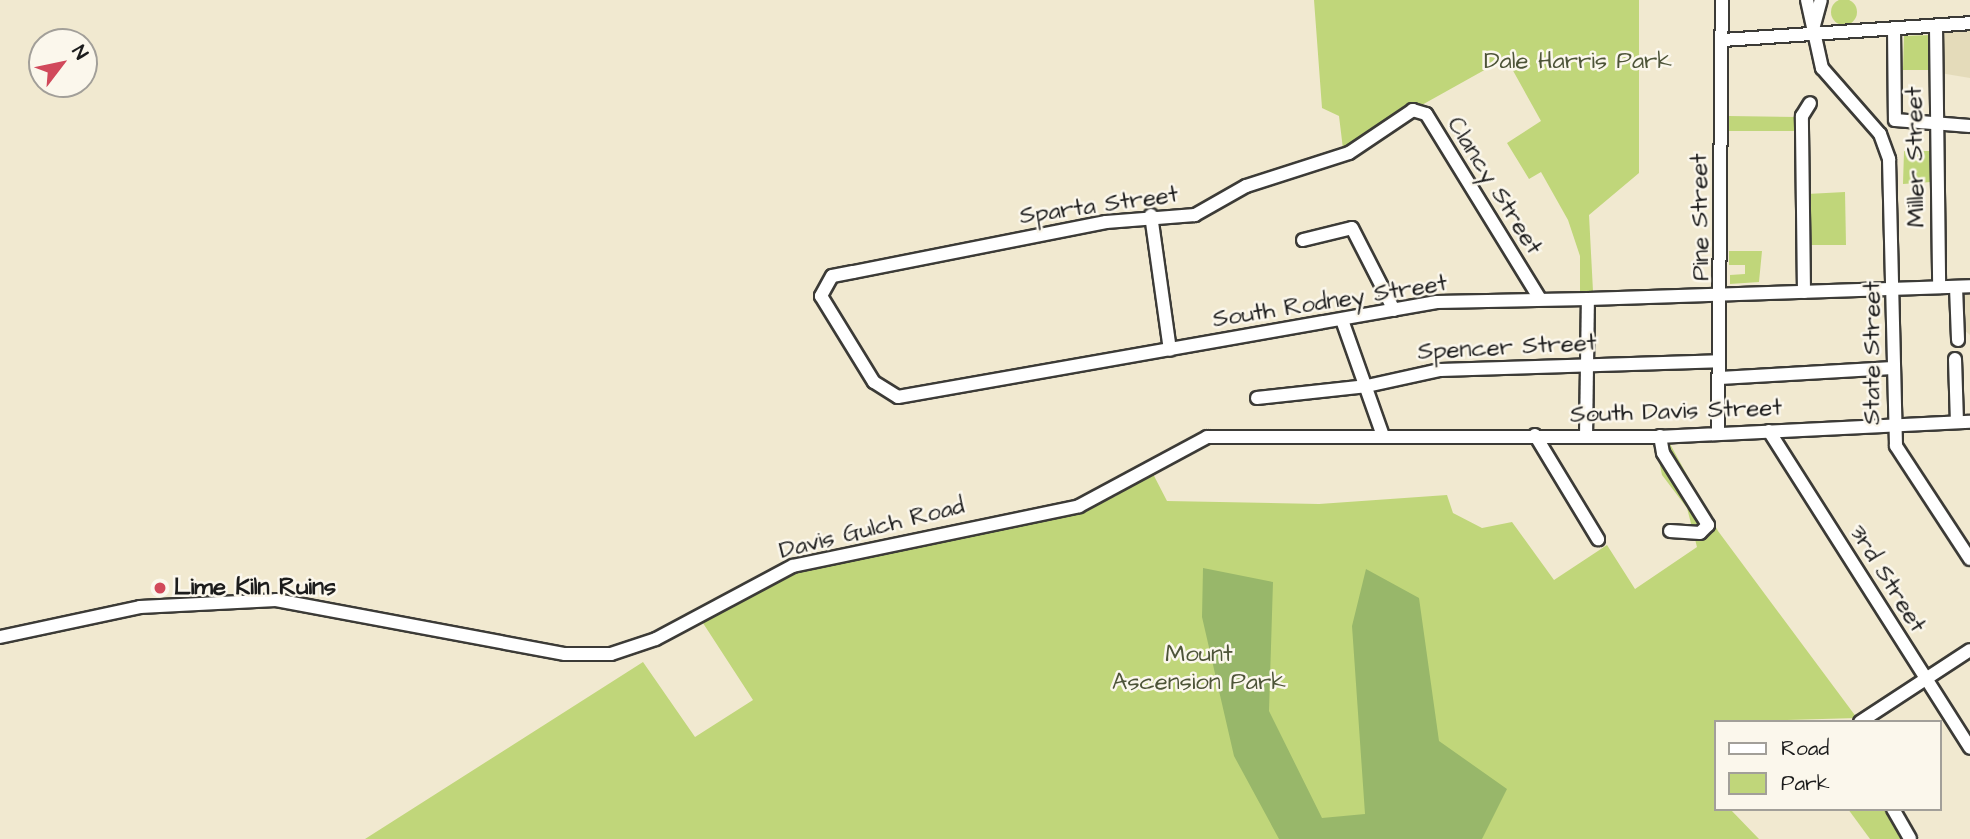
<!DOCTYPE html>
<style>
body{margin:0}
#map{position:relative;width:1970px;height:839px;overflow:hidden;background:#f1e9d0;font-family:"Architects Daughter",sans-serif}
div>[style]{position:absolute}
.built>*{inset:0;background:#e4dbba}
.green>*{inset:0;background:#c0d67a}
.round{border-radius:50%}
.forest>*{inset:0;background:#98b76a}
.roads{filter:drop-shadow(2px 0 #3c3b37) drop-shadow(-2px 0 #3c3b37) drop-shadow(0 2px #3c3b37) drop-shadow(0 -2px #3c3b37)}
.minor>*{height:12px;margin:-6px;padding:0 6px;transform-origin:6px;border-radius:6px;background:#fff}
.dots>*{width:19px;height:19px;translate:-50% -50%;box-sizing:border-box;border:4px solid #fbf7ec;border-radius:50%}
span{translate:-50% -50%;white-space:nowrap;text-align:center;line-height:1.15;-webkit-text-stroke:5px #fbf7ec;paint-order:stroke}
.park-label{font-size:24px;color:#4d5438}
.street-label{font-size:24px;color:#1c1c1c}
.poi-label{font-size:24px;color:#1c1c1c;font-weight:700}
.left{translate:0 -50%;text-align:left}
.legend{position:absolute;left:1714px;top:720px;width:228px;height:91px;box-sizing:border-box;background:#fbf7ec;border:2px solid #a29f99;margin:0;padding:9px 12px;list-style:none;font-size:21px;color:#1c1c1c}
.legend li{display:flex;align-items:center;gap:14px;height:35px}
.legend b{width:35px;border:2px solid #a29f99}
.north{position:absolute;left:28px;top:28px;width:70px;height:70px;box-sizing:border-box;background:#fbf7ec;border:2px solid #a29f99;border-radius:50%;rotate:58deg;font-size:19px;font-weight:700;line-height:28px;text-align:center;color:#1c1c1c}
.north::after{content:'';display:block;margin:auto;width:24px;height:32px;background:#d1495b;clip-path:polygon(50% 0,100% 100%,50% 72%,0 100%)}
</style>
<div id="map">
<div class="built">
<i style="clip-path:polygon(1970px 28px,1970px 78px,1940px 73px,1941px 32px)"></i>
<i style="clip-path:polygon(1962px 292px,1970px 292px,1970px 335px,1963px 329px)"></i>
</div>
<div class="green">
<i class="round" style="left:1831px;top:-1px;width:26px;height:26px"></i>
<i style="clip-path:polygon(1314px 0,1639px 0,1639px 173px,1589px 215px,1593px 291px,1580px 291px,1580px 256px,1568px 220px,1541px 172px,1529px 179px,1507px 143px,1541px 121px,1506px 58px,1343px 149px,1339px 116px,1322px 108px)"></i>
<i style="clip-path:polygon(1931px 35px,1930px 70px,1903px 70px,1904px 36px)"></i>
<i style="clip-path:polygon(1729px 116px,1797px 117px,1797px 131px,1729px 131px)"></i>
<i style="clip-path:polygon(1904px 151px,1930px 151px,1931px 182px,1903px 184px)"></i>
<i style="clip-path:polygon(1845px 192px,1846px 245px,1808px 245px,1807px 194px)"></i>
<i style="clip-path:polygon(1729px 251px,1762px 251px,1759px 282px,1730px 284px,1730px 275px,1745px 274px,1745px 265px,1729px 265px)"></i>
<i style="clip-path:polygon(1655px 442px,1670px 444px,1718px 531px,1857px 718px,1716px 722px,1716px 809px,1730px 809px,1759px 839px,365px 839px,643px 662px,695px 737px,753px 700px,701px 620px,794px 569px,1076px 513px,1116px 496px,1151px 470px,1167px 501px,1319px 504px,1447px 495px,1453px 513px,1482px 528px,1512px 522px,1554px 580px,1607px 545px,1635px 589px,1697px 547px,1687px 508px,1662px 475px)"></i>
<i style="clip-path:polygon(1848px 809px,1888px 809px,1904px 839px,1870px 839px)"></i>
</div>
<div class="forest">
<i style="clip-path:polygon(1203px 568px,1273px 582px,1269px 711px,1322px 818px,1365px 814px,1352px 626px,1366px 569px,1419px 598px,1439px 741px,1507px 789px,1482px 839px,1279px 839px,1234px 756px,1202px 617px)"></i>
</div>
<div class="roads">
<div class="minor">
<i style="left:1807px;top:0;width:70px;rotate:77.6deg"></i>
<i style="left:1822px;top:68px;width:88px;rotate:48.7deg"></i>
<i style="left:1880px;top:134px;width:27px;rotate:70deg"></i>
<i style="left:1889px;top:159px;width:287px;rotate:88.6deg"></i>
<i style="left:1896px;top:446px;width:135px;rotate:56.8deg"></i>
<i style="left:1936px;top:27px;width:260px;rotate:89.3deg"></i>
<i style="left:1894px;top:29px;width:91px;rotate:89.4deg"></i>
<i style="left:1895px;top:120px;width:75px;rotate:4.6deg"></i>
<i style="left:1812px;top:33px;width:34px;rotate:-75deg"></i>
<i style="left:1723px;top:40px;width:248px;rotate:-3.9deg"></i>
<i style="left:1151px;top:215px;width:136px;rotate:82deg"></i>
<i style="left:1303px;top:240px;width:50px;rotate:-13.8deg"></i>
<i style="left:1352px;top:228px;width:92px;rotate:62.9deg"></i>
<i style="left:1956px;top:287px;width:53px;rotate:87.8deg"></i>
<i style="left:1804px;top:292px;width:176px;rotate:-90.7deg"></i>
<i style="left:1802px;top:116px;width:15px;rotate:-58deg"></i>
<i style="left:1540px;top:299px;width:217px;rotate:-121.6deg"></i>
<i style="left:1426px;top:114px;width:14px;rotate:-163deg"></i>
<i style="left:1413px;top:110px;width:77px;rotate:146.1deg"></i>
<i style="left:1349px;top:153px;width:108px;rotate:162.2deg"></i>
<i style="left:1246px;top:186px;width:59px;rotate:150.4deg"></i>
<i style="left:1195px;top:215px;width:89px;rotate:175.5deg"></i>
<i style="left:1106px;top:222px;width:258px;rotate:168.8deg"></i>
<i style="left:853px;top:272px;width:21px;rotate:169deg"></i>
<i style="left:832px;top:276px;width:23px;rotate:119deg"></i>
<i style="left:821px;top:296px;width:101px;rotate:58.4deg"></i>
<i style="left:874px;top:382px;width:28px;rotate:32deg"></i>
<i style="left:898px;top:397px;width:547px;rotate:-10deg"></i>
<i style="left:1437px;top:302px;width:151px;rotate:-1.1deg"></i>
<i style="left:1588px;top:299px;width:382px;rotate:-1.9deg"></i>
<i style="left:1342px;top:320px;width:123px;rotate:70.5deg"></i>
<i style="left:1955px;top:359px;width:63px;rotate:88.2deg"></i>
<i style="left:1720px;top:378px;width:173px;rotate:-3.3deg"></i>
<i style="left:1257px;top:398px;width:111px;rotate:-6.2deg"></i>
<i style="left:1367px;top:386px;width:75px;rotate:-12.4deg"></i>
<i style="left:1440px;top:370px;width:279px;rotate:-1.8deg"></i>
<i style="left:1769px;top:431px;width:375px;rotate:57.6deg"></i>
<i style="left:1718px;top:434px;width:434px;rotate:-89.5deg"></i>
<i style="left:1535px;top:435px;width:122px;rotate:58.8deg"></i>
<i style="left:1660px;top:436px;width:17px;rotate:80deg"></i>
<i style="left:1663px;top:453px;width:85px;rotate:58deg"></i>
<i style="left:1708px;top:525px;width:11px;rotate:135deg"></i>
<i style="left:1700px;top:533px;width:30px;rotate:-176deg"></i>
<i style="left:1586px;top:437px;width:138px;rotate:-89.2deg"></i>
<i style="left:0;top:637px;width:143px;rotate:-12.1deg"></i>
<i style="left:140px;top:607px;width:136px;rotate:-2.9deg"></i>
<i style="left:276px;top:600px;width:294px;rotate:10.6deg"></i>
<i style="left:565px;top:654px;width:46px"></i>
<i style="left:611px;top:654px;width:47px;rotate:-18.4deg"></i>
<i style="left:656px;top:639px;width:155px;rotate:-28.1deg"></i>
<i style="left:793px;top:566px;width:292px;rotate:-11.8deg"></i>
<i style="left:1079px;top:506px;width:145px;rotate:-28.3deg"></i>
<i style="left:1207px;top:437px;width:451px"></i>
<i style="left:1658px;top:437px;width:312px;rotate:-2.8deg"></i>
<i style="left:1860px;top:722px;width:131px;rotate:-33.2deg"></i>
<i style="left:1893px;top:809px;width:34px;rotate:60deg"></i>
</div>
</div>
<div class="dots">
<i style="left:160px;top:588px;background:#d1495b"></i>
</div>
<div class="park-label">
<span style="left:1578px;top:62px">Dale Harris Park</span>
<span style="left:1199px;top:669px">Mount<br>Ascension Park</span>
</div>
<div class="street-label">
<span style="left:1916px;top:157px;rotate:-91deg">Miller Street</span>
<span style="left:1494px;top:186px;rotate:58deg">Clancy Street</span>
<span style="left:1099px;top:206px;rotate:-8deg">Sparta Street</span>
<span style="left:1701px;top:217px;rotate:-91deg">Pine Street</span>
<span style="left:1330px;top:302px;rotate:-9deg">South Rodney Street</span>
<span style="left:1507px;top:348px;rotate:-3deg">Spencer Street</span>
<span style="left:1873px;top:353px;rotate:-90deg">State Street</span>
<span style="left:1676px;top:412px;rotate:-2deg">South Davis Street</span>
<span style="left:872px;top:529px;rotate:-14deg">Davis Gulch Road</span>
<span style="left:1887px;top:579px;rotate:58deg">3rd Street</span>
</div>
<div class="poi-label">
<span class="left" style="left:174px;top:588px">Lime Kiln Ruins</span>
</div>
<ul class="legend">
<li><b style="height:9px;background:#fff"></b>Road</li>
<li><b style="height:19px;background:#c0d67a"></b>Park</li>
</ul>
<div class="north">N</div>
</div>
